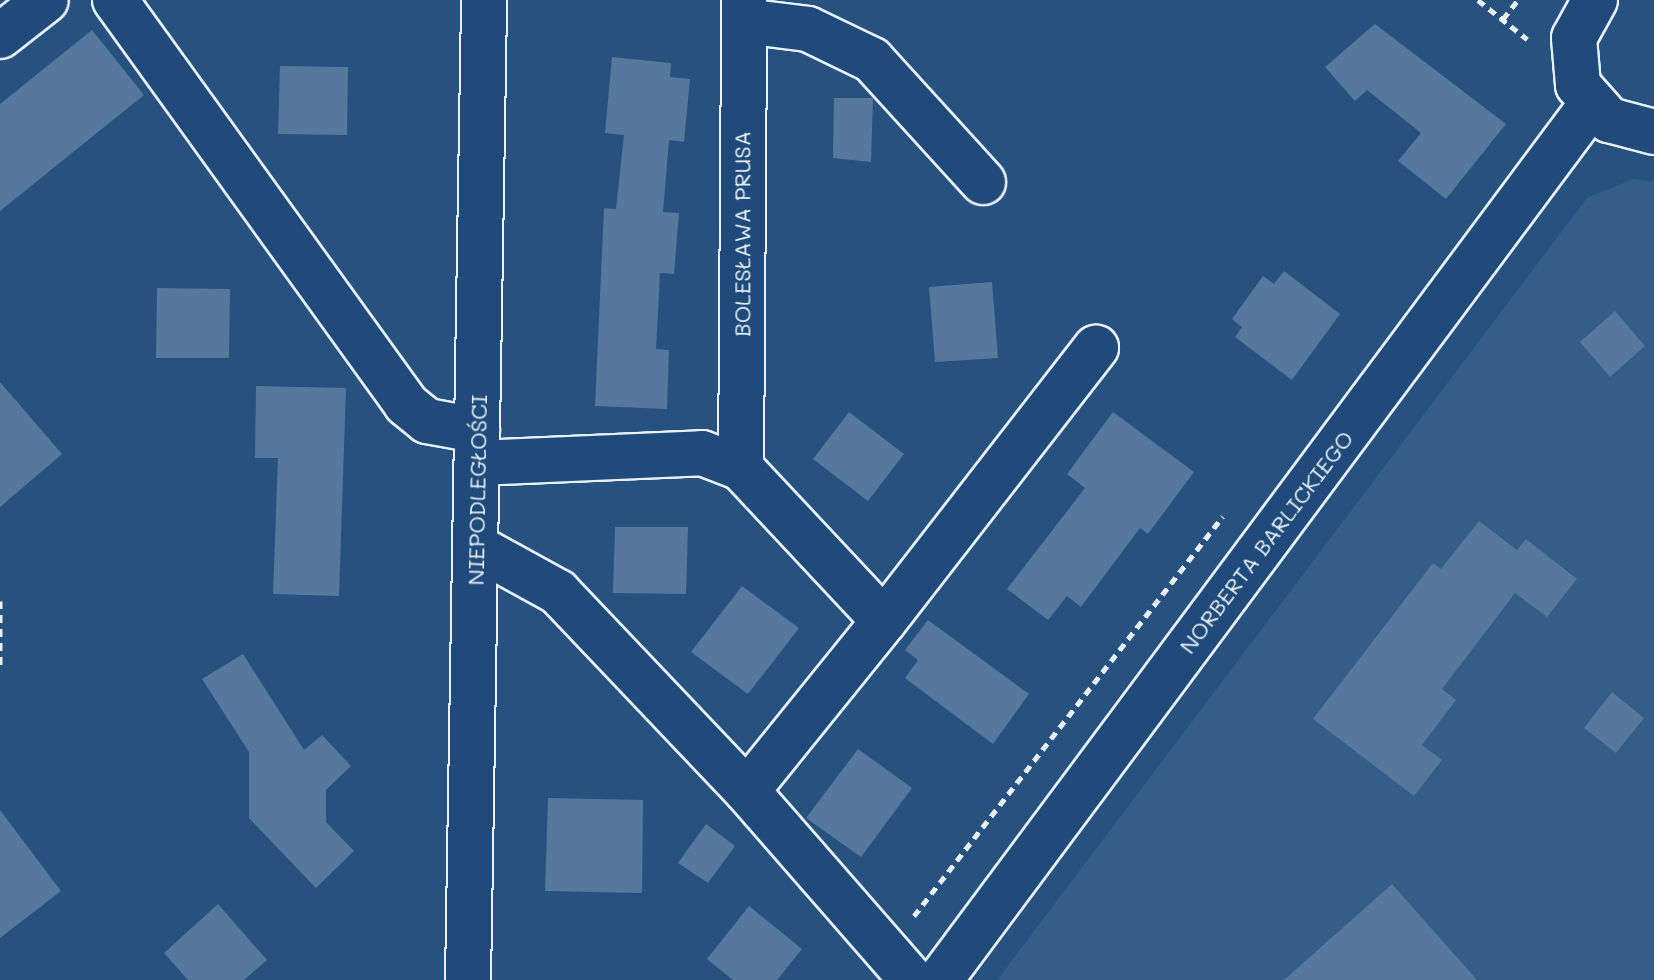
<!DOCTYPE html>
<meta charset="utf-8">
<style>
body{margin:0}
#map{position:relative;width:1654px;height:980px;overflow:hidden;background:#27517f;font-family:Mali,sans-serif}
div>[style]{position:absolute}
.built>*{inset:0;background:#355d88}
.building>*{inset:0;background:#57789d}
.path>*{height:5px;margin-top:-2.5px;transform-origin:0;background:repeating-linear-gradient(90deg,#e8f1f8 0 8px,transparent 0 14px)}
.roads{filter:drop-shadow(2px 0 #e8f1f8) drop-shadow(-2px 0 #e8f1f8) drop-shadow(0 2px #e8f1f8) drop-shadow(0 -2px #e8f1f8)}
.minor>*{height:44px;margin:-22px;padding:0 22px;transform-origin:22px;border-radius:22px;background:#1f4a7a}
span{translate:-50% -50%;white-space:nowrap;text-align:center;line-height:1.15;-webkit-text-stroke:8px #1f4a7a;paint-order:stroke}
.street-label{font-size:22px;color:#e8f1f8}
</style>
<div id="map">
<div class="built">
<i style="clip-path:polygon(1633px 179px,1654px 182px,1654px 980px,997px 980px,1587px 198px)"></i>
</div>
<div class="building">
<i style="clip-path:polygon(1375px 24px,1506px 124px,1446px 199px,1398px 161px,1421px 133px,1367px 90px,1355px 101px,1325px 67px)"></i>
<i style="clip-path:polygon(92px 30px,144px 95px,0 211px,0 104px)"></i>
<i style="clip-path:polygon(612px 57px,671px 63px,670px 77px,690px 79px,684px 142px,669px 140px,663px 212px,679px 213px,674px 274px,660px 273px,656px 349px,669px 350px,667px 409px,595px 406px,604px 208px,616px 209px,624px 135px,605px 133px)"></i>
<i style="clip-path:polygon(280px 66px,348px 67px,347px 135px,278px 134px)"></i>
<i style="clip-path:polygon(834px 98px,873px 98px,871px 162px,833px 158px)"></i>
<i style="clip-path:polygon(1284px 271px,1340px 314px,1292px 380px,1235px 337px,1242px 327px,1232px 319px,1263px 276px,1274px 284px)"></i>
<i style="clip-path:polygon(992px 282px,998px 358px,935px 362px,929px 287px)"></i>
<i style="clip-path:polygon(157px 288px,230px 289px,229px 358px,156px 358px)"></i>
<i style="clip-path:polygon(1615px 311px,1645px 346px,1610px 377px,1580px 342px)"></i>
<i style="clip-path:polygon(0 382px,62px 454px,0 507px)"></i>
<i style="clip-path:polygon(256px 386px,346px 388px,339px 596px,273px 594px,278px 458px,255px 458px)"></i>
<i style="clip-path:polygon(849px 412px,904px 454px,868px 501px,813px 459px)"></i>
<i style="clip-path:polygon(1113px 412px,1194px 472px,1148px 534px,1140px 528px,1081px 607px,1067px 596px,1048px 620px,1007px 589px,1085px 488px,1067px 474px)"></i>
<i style="clip-path:polygon(1479px 521px,1517px 550px,1526px 539px,1577px 579px,1547px 617px,1515px 593px,1442px 689px,1456px 700px,1422px 745px,1442px 760px,1414px 796px,1313px 719px,1433px 563px,1441px 569px)"></i>
<i style="clip-path:polygon(615px 527px,688px 527px,686px 594px,613px 593px)"></i>
<i style="clip-path:polygon(742px 586px,799px 628px,748px 694px,691px 652px)"></i>
<i style="clip-path:polygon(928px 620px,1029px 694px,993px 744px,905px 678px,918px 660px,905px 650px)"></i>
<i style="clip-path:polygon(243px 654px,304px 750px,322px 735px,351px 766px,326px 790px,326px 822px,354px 851px,316px 888px,249px 818px,249px 752px,202px 679px)"></i>
<i style="clip-path:polygon(1612px 692px,1644px 718px,1616px 753px,1584px 728px)"></i>
<i style="clip-path:polygon(858px 749px,912px 788px,861px 857px,806px 818px)"></i>
<i style="clip-path:polygon(548px 798px,643px 800px,642px 893px,545px 891px)"></i>
<i style="clip-path:polygon(0 810px,61px 891px,0 938px)"></i>
<i style="clip-path:polygon(706px 824px,735px 846px,708px 883px,678px 863px)"></i>
<i style="clip-path:polygon(1392px 884px,1477px 980px,1284px 980px)"></i>
<i style="clip-path:polygon(218px 904px,267px 960px,244px 980px,188px 980px,164px 953px)"></i>
<i style="clip-path:polygon(749px 906px,802px 949px,777px 980px,733px 980px,707px 959px)"></i>
</div>
<div class="path">
<i style="left:1478px;top:0;width:63px;rotate:38.5deg"></i>
<i style="left:1503px;top:19px;width:24px;rotate:-52deg"></i>
<i style="left:0;top:601px;width:68px;rotate:90deg"></i>
<i style="left:914px;top:916px;width:505px;rotate:-52.31deg"></i>
</div>
<div class="roads">
<div class="minor">
<i style="left:115px;top:0;width:498px;rotate:54.2deg"></i>
<i style="left:406px;top:404px;width:27px;rotate:39deg"></i>
<i style="left:427px;top:421px;width:51px;rotate:10.2deg"></i>
<i style="left:1595px;top:0;width:43px;rotate:118.9deg"></i>
<i style="left:1574px;top:38px;width:47px;rotate:85.1deg"></i>
<i style="left:1578px;top:85px;width:47px;rotate:48.5deg"></i>
<i style="left:1609px;top:120px;width:47px;rotate:14.9deg"></i>
<i style="left:744px;top:21px;width:64px;rotate:7.1deg"></i>
<i style="left:808px;top:29px;width:71px;rotate:25.8deg"></i>
<i style="left:872px;top:60px;width:165px;rotate:47.7deg"></i>
<i style="left:0;top:36px;width:58px;rotate:-38deg"></i>
<i style="left:477px;top:463px;width:225px;rotate:-2.5deg"></i>
<i style="left:702px;top:453px;width:42px;rotate:21deg"></i>
<i style="left:741px;top:468px;width:209px;rotate:46.9deg"></i>
<i style="left:884px;top:621px;width:218px;rotate:128.9deg"></i>
<i style="left:741px;top:468px;width:468px;rotate:-89.6deg"></i>
<i style="left:476px;top:547px;width:94px;rotate:28.8deg"></i>
<i style="left:558px;top:592px;width:274px;rotate:46.5deg"></i>
<i style="left:747px;top:791px;width:251px;rotate:48.9deg"></i>
<i style="left:884px;top:621px;width:346px;rotate:-52.2deg"></i>
<i style="left:468px;top:980px;width:980px;rotate:-89.06deg"></i>
<i style="left:940px;top:980px;width:1091px;rotate:-53.35deg"></i>
</div>
</div>
<div class="street-label">
<span style="left:742px;top:234px;rotate:-90deg">BOLESŁAWA PRUSA</span>
<span style="left:477px;top:490px;rotate:-89deg">NIEPODLEGŁOŚCI</span>
<span style="left:1266px;top:542px;rotate:-53deg">NORBERTA BARLICKIEGO</span>
</div>
</div>
